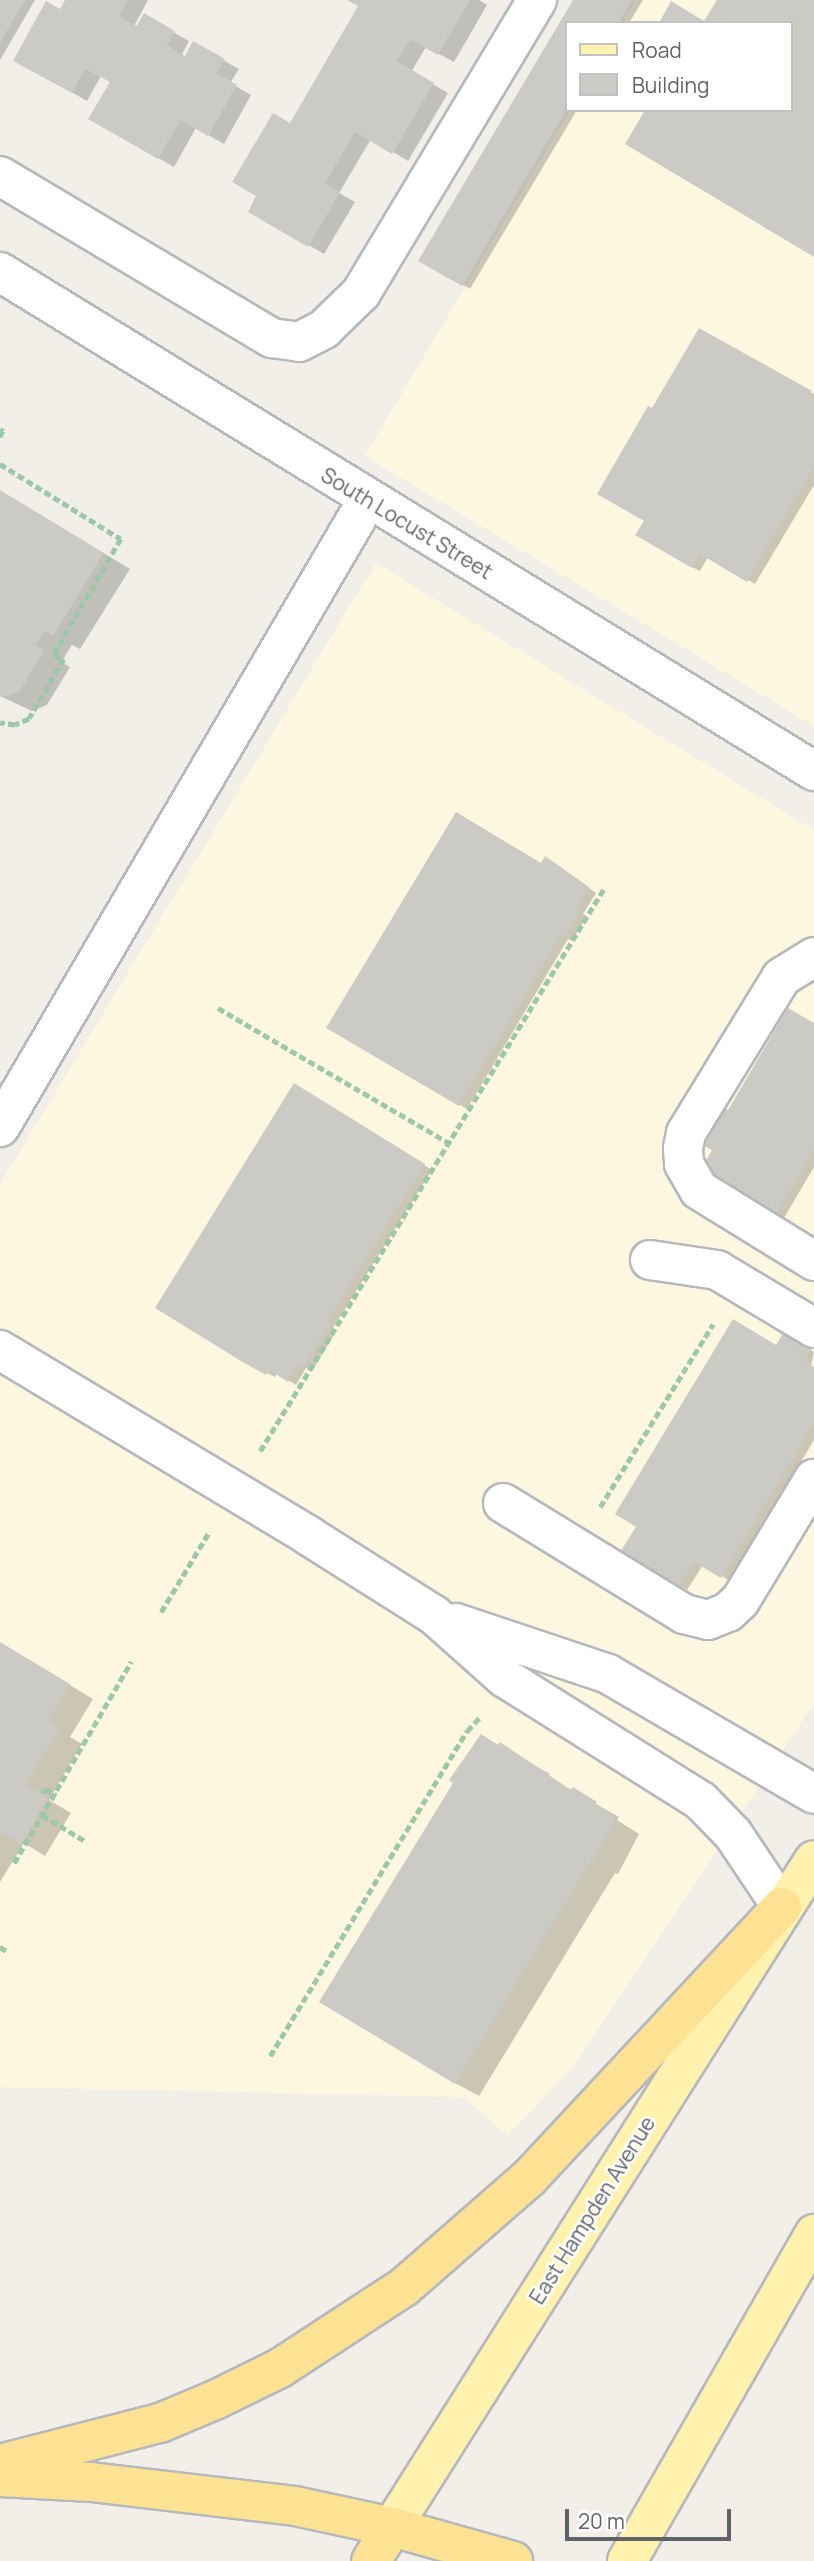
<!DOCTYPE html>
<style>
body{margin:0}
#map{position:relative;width:814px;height:2561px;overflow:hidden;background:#f1efe8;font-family:Manrope,sans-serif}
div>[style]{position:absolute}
.commercial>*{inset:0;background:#fef7e0}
.shadow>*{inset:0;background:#0003}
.building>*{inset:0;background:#cccac5}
.path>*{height:4.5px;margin-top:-2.25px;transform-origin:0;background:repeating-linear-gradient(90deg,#9cc7a9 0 7px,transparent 0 10.5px)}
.roads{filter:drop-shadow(2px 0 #b5b8bc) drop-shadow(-2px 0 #b5b8bc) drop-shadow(0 2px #b5b8bc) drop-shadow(0 -2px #b5b8bc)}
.minor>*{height:38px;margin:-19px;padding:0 19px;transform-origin:19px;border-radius:19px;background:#fff}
.major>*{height:38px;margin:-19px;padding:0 19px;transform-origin:19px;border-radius:19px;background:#fff2af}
.highway>*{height:38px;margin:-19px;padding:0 19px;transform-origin:19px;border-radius:19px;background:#fde293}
span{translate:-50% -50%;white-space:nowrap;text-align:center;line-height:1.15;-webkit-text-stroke:5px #fff;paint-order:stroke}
.street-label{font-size:21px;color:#5f6368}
.legend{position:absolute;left:565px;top:21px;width:228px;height:91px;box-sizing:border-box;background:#fff;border:2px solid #bfc1c3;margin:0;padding:9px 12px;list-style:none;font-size:21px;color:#5f6368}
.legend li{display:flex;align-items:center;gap:14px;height:35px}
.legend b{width:35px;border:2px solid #bfc1c3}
.scale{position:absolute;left:565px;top:2509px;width:166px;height:32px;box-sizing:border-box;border:4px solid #5f6368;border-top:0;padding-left:9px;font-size:21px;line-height:24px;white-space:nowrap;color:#5f6368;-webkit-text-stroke:5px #fff;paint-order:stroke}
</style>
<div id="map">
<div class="commercial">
<i style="clip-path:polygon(635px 0,814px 0,814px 726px,365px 456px,570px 110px,791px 110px,791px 23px,622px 23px)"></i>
<i style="clip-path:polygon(376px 563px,814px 830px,814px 1703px,574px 2066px,508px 2135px,463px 2097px,0 2087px,0 1184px)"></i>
</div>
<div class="shadow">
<i style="clip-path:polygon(0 0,35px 0,0 60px)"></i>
<i style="clip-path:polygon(67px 0,148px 0,134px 26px,138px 28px,145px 16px,189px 41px,181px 56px,185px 58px,194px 44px,239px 69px,230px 83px,251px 95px,224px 144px,196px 128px,174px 167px,91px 119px,112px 82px,101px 76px,87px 101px,15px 60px,61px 11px)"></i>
<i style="clip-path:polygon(350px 0,479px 0,487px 5px,454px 62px,426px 47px,411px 72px,448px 93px,408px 161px,371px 139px,339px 193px,355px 202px,324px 254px,250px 211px,291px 125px,361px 6px)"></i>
<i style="clip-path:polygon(575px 0,643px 0,629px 23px,567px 23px,567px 110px,577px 110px,470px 289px,421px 260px)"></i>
<i style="clip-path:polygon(700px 331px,814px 394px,814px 485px,755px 584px,708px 557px,700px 571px,692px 567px,646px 520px,653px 411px)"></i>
<i style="clip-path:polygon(0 491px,130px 569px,80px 649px,72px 645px,61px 662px,70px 667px,47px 705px,32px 711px,0 696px)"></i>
<i style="clip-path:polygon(554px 863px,596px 893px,583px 914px,587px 916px,572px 941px,568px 939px,467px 1109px,329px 1027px,542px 865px)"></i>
<i style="clip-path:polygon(814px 1025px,814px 1167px,784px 1218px,702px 1171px,714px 1150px)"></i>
<i style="clip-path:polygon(295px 1085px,432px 1170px,333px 1328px,337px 1330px,312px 1371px,306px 1368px,296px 1385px,277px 1373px,275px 1377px,251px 1365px)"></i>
<i style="clip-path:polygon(785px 1334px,814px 1352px,811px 1367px,814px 1369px,814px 1440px,730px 1581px,703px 1565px,687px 1590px,623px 1552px)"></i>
<i style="clip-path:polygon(0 1643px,93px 1699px,70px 1737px,82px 1744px,49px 1800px,71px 1813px,45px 1856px,24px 1843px,0 1882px)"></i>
<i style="clip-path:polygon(482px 1736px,550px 1774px,548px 1777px,619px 1817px,617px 1820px,639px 1834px,618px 1874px,615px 1873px,479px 2096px,455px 2083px)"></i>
</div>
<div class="building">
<i style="clip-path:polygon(0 0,25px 0,0 42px)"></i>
<i style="clip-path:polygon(65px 0,128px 0,119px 16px,137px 26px,144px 13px,175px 31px,167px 45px,185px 56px,193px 41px,225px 59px,216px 73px,237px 85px,208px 136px,180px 120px,158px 159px,88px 119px,110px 82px,85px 69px,72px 93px,13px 61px,46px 1px,60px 9px)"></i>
<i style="clip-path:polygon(347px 0,470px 0,438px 55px,410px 39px,397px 61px,434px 83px,392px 154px,355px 132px,325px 183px,340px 192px,308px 247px,248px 212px,256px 196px,232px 182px,273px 113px,290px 123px,358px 6px)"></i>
<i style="clip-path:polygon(573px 0,632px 0,619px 23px,567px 23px,567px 109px,462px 286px,418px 261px)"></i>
<i style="clip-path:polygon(717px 0,814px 0,814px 257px,625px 144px,645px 110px,791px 110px,791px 23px,659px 23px,671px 1px,704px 21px)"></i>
<i style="clip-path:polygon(699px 328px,812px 391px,809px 395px,814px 398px,814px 467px,747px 582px,700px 554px,692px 568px,635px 535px,644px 521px,597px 494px,648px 406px,652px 408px)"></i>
<i style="clip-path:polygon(0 490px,104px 553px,53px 636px,45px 631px,36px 645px,44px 650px,20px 691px,5px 697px,0 696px)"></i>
<i style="clip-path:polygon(456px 812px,541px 863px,545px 856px,589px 887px,577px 908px,581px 910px,564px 938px,560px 936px,459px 1106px,326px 1028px)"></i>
<i style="clip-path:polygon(788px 1008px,814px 1023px,814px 1150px,776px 1215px,700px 1171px,712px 1150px,694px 1140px,716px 1102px,728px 1110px)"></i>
<i style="clip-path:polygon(294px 1083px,425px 1164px,327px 1322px,331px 1324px,303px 1368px,298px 1365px,288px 1382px,269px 1370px,266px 1375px,241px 1361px,155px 1308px)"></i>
<i style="clip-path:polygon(733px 1319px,776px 1345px,784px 1332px,812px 1348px,804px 1361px,814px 1367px,814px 1423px,721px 1578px,694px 1562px,679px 1588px,620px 1552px,636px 1527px,615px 1514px)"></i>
<i style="clip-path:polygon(0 1642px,70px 1684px,48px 1722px,60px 1729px,26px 1785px,48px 1798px,21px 1844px,0 1831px)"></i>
<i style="clip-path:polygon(481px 1734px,498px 1745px,500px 1742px,571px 1790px,573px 1787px,597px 1802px,595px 1805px,616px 1818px,593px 1862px,591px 1861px,455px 2084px,319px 2002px,453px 1783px,449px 1780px)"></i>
</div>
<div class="path">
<i style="left:0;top:429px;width:4px;rotate:34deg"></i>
<i style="left:3px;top:431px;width:7px;rotate:117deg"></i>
<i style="left:0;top:464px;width:142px;rotate:31.8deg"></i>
<i style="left:121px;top:539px;width:133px;rotate:120.2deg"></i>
<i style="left:54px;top:654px;width:11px;rotate:27deg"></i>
<i style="left:64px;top:659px;width:69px;rotate:120.3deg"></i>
<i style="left:29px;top:719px;width:15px;rotate:157deg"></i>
<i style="left:15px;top:725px;width:15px;rotate:-172deg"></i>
<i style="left:218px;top:1008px;width:268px;rotate:30.3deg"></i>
<i style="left:260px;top:1451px;width:661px;rotate:-58.55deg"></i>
<i style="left:600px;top:1507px;width:215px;rotate:-58.3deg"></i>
<i style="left:161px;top:1612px;width:93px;rotate:-59deg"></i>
<i style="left:42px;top:1793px;width:5px;rotate:-53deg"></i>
<i style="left:45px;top:1789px;width:13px;rotate:29deg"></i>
<i style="left:42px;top:1815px;width:50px;rotate:31.2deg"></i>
<i style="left:14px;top:1863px;width:233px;rotate:-59.8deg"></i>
<i style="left:0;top:1947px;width:8px;rotate:30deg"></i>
<i style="left:270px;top:2056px;width:380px;rotate:-58.8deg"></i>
<i style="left:467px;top:1731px;width:18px;rotate:-47deg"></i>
</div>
<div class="roads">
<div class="minor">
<i style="left:0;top:176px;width:317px;rotate:30.8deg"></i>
<i style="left:272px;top:338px;width:27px;rotate:8deg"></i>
<i style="left:299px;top:342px;width:28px;rotate:-27deg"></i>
<i style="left:324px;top:329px;width:52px;rotate:-44.2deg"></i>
<i style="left:361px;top:293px;width:342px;rotate:-59deg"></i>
<i style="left:0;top:272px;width:955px;rotate:31.51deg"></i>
<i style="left:814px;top:957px;width:39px;rotate:148deg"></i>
<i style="left:781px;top:978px;width:182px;rotate:121.5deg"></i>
<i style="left:686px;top:1133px;width:16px;rotate:101deg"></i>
<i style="left:683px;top:1149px;width:15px;rotate:86deg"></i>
<i style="left:684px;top:1164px;width:30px;rotate:60deg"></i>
<i style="left:699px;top:1190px;width:135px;rotate:31.7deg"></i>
<i style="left:0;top:1127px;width:728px;rotate:-59.63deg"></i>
<i style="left:650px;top:1260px;width:68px;rotate:8.5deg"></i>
<i style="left:717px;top:1270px;width:113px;rotate:30.9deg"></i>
<i style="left:0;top:1350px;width:361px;rotate:31deg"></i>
<i style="left:309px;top:1536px;width:148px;rotate:32.3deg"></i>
<i style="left:434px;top:1615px;width:95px;rotate:41.6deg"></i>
<i style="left:505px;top:1678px;width:231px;rotate:32.1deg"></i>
<i style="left:701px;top:1801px;width:46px;rotate:45.9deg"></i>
<i style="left:733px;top:1834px;width:88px;rotate:56.1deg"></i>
<i style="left:503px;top:1503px;width:212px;rotate:31.5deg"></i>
<i style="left:684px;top:1614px;width:25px;rotate:14deg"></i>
<i style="left:708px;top:1620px;width:22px;rotate:-22deg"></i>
<i style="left:728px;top:1612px;width:16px;rotate:-43deg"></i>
<i style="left:740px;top:1601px;width:143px;rotate:-58.8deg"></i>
<i style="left:456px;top:1623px;width:160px;rotate:18.5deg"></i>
<i style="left:608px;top:1674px;width:238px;rotate:30.2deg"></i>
</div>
<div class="major">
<i style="left:392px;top:2527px;width:789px;rotate:-57.68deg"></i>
<i style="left:627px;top:2561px;width:377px;rotate:-60.2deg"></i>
</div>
<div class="highway">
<i style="left:0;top:2464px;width:165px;rotate:-14.4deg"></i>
<i style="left:160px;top:2423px;width:62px;rotate:-22.8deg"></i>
<i style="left:217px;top:2399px;width:70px;rotate:-26.2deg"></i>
<i style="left:280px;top:2368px;width:148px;rotate:-33.2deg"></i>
<i style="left:404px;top:2287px;width:166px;rotate:-41.1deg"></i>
<i style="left:529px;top:2178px;width:371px;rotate:-47deg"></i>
<i style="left:0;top:2477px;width:91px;rotate:3.1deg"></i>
<i style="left:91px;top:2482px;width:205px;rotate:6.7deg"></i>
<i style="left:295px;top:2506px;width:99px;rotate:12.2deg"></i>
<i style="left:392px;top:2527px;width:126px;rotate:15.7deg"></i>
<i style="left:371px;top:2561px;width:40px;rotate:-58deg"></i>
</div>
</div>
<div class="street-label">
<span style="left:407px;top:523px;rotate:31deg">South Locust Street</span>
<span style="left:592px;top:2210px;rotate:-58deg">East Hampden Avenue</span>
</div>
<ul class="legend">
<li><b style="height:9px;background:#fff2af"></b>Road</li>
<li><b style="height:19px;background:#cccac5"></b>Building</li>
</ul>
<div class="scale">20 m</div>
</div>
